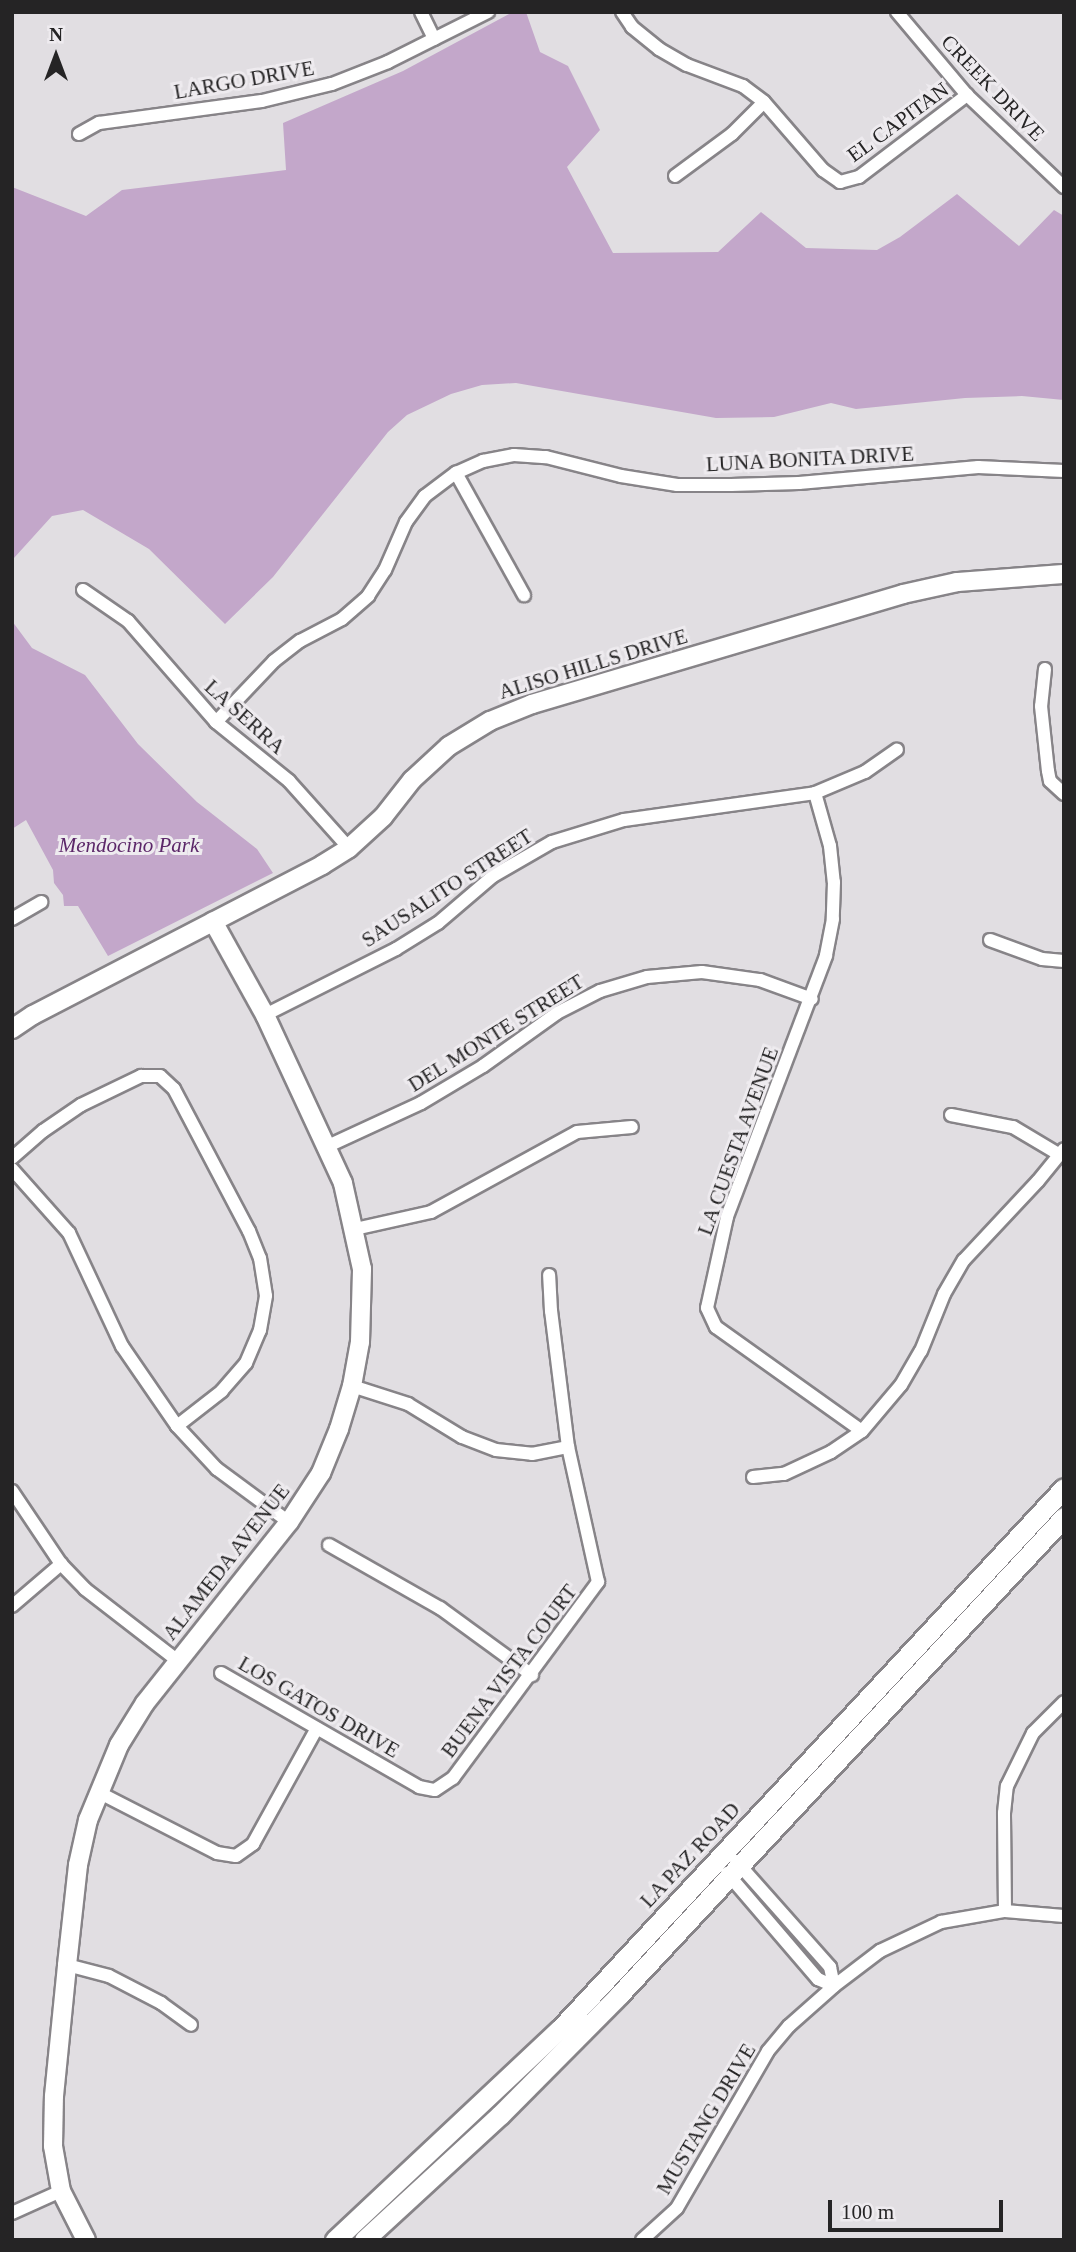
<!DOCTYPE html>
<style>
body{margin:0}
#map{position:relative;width:1076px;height:2252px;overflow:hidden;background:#e1dee2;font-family:"Times New Roman",serif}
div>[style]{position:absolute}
.green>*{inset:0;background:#c3a7ca}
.roads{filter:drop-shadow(2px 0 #878488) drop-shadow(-2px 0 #878488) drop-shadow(0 2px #878488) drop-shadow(0 -2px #878488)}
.street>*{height:12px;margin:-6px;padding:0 6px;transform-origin:6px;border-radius:6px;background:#fff}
.secondary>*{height:18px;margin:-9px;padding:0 9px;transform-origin:9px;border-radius:9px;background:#fff}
.primary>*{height:19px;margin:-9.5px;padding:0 9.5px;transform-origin:9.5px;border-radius:9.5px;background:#fff}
span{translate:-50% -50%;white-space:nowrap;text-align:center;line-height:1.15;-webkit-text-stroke:6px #eeebef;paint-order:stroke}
.street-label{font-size:21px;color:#252425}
.park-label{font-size:21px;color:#5c2769;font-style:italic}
.frame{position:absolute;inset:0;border:14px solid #252425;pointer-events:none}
.north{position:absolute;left:21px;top:21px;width:70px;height:70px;-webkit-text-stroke:5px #eeebef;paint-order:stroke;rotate:0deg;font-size:19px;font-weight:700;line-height:28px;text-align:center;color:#252425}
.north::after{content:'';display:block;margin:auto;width:24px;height:32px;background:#252425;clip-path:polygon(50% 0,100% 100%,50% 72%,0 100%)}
.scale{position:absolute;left:828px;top:2200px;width:175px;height:32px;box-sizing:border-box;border:4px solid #252425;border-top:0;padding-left:9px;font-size:21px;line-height:24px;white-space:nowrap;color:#252425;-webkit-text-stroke:5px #eeebef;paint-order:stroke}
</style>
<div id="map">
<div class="green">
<i style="clip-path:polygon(513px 12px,526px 12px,540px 52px,568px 66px,600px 130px,567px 167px,613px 253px,718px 252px,761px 212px,806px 248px,877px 250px,900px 237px,957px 194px,1019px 246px,1054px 210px,1064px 216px,1064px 400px,1022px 396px,965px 398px,856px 409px,831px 403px,774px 417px,716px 418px,516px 383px,482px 385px,451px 394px,407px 415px,388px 432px,273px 577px,225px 624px,149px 549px,83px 510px,52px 516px,14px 558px,12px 567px,12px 187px,86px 216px,122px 190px,286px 170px,283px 123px,403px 71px)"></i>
<i style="clip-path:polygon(12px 621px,32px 648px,85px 675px,138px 744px,197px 802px,257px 849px,273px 873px,108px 956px,78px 906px,64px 906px,63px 895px,54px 883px,53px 870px,26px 820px,12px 829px)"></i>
</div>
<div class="roads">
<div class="street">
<i style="left:421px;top:12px;width:30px;rotate:64deg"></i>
<i style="left:622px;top:12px;width:18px;rotate:56deg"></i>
<i style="left:632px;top:27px;width:35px;rotate:39deg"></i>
<i style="left:659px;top:49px;width:32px;rotate:30deg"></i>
<i style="left:687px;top:65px;width:60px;rotate:20.6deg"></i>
<i style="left:743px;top:86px;width:26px;rotate:37deg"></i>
<i style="left:764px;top:102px;width:90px;rotate:49.1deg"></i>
<i style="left:823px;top:170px;width:21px;rotate:35deg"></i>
<i style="left:840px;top:182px;width:20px;rotate:-15deg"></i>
<i style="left:859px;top:177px;width:136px;rotate:-37.2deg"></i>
<i style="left:897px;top:12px;width:109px;rotate:49.9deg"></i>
<i style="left:967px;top:95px;width:134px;rotate:43.5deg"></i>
<i style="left:79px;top:134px;width:23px;rotate:-29deg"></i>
<i style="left:99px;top:123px;width:164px;rotate:-7.7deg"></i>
<i style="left:262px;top:101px;width:72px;rotate:-13.7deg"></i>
<i style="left:332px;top:84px;width:60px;rotate:-21.4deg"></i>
<i style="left:388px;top:62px;width:112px;rotate:-26.6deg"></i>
<i style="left:675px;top:176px;width:71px;rotate:-36.4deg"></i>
<i style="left:732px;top:134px;width:45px;rotate:-45deg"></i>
<i style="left:456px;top:473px;width:140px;rotate:60.9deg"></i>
<i style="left:83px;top:590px;width:55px;rotate:34.6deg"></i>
<i style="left:128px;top:621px;width:134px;rotate:48.9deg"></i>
<i style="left:216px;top:722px;width:94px;rotate:38.9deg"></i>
<i style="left:289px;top:781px;width:90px;rotate:48.2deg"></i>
<i style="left:1045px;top:669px;width:37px;rotate:96deg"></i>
<i style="left:1041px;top:706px;width:65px;rotate:83.9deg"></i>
<i style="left:1048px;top:771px;width:10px;rotate:79deg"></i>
<i style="left:1050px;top:781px;width:19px;rotate:43deg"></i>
<i style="left:216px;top:722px;width:84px;rotate:-46.4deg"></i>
<i style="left:274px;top:661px;width:33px;rotate:-38deg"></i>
<i style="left:300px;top:641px;width:47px;rotate:-27.6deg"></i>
<i style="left:342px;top:619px;width:35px;rotate:-41deg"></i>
<i style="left:368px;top:596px;width:31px;rotate:-57deg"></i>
<i style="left:385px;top:570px;width:52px;rotate:-66.4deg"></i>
<i style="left:406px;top:522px;width:32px;rotate:-54deg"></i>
<i style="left:425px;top:496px;width:39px;rotate:-37deg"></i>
<i style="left:456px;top:473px;width:30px;rotate:-24deg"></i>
<i style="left:483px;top:461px;width:32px;rotate:-11deg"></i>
<i style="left:514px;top:455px;width:32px;rotate:4deg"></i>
<i style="left:546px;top:457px;width:77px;rotate:14.2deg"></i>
<i style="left:621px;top:476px;width:57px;rotate:9.1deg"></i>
<i style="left:677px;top:485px;width:54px"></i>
<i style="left:731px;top:485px;width:68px;rotate:-1.7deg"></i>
<i style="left:799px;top:483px;width:180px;rotate:-5.1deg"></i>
<i style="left:978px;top:467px;width:86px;rotate:2.7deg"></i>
<i style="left:815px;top:793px;width:55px;rotate:74.2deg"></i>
<i style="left:830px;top:846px;width:36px;rotate:84deg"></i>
<i style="left:834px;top:882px;width:37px;rotate:92deg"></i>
<i style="left:833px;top:919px;width:38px;rotate:101deg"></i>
<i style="left:826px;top:956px;width:279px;rotate:110.8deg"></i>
<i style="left:727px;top:1217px;width:93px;rotate:102.4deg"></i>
<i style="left:707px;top:1308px;width:21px;rotate:65deg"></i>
<i style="left:716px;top:1327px;width:179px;rotate:35.5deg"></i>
<i style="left:12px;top:919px;width:34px;rotate:-30deg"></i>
<i style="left:990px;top:940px;width:55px;rotate:20.1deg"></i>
<i style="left:1042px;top:959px;width:22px;rotate:5deg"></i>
<i style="left:265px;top:1015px;width:147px;rotate:-26.7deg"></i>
<i style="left:396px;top:949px;width:49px;rotate:-31.8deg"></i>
<i style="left:438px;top:923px;width:72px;rotate:-40.5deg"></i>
<i style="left:493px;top:876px;width:68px;rotate:-30deg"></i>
<i style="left:552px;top:842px;width:75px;rotate:-17deg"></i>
<i style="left:624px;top:820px;width:193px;rotate:-8deg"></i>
<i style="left:815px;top:793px;width:54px;rotate:-22.8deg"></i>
<i style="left:865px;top:772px;width:39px;rotate:-35deg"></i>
<i style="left:951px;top:1115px;width:63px;rotate:11deg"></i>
<i style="left:1013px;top:1127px;width:55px;rotate:30.8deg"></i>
<i style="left:328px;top:1146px;width:102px;rotate:-24.8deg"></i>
<i style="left:421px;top:1103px;width:72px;rotate:-30.8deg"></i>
<i style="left:483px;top:1066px;width:91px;rotate:-35.6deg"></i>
<i style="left:557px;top:1013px;width:48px;rotate:-27.1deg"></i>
<i style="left:600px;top:991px;width:49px;rotate:-16.6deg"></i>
<i style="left:647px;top:977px;width:55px;rotate:-5.2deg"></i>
<i style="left:702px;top:972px;width:59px;rotate:7.9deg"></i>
<i style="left:760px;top:980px;width:55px;rotate:20.1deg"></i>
<i style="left:12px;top:1158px;width:41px;rotate:-41.1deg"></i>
<i style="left:43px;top:1131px;width:46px;rotate:-34.4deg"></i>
<i style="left:81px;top:1105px;width:67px;rotate:-25.8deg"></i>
<i style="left:141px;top:1076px;width:19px"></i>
<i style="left:160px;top:1076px;width:19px;rotate:43deg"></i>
<i style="left:174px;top:1089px;width:161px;rotate:62.2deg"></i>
<i style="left:249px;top:1231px;width:29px;rotate:68deg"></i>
<i style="left:260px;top:1258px;width:38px;rotate:81deg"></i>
<i style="left:266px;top:1296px;width:35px;rotate:100deg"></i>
<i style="left:260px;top:1330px;width:36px;rotate:113deg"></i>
<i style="left:246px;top:1363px;width:37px;rotate:131deg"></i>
<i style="left:222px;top:1391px;width:57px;rotate:142.1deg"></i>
<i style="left:12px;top:1169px;width:86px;rotate:48.3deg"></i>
<i style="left:69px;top:1233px;width:125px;rotate:64.9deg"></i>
<i style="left:122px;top:1346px;width:97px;rotate:55.5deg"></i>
<i style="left:177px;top:1426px;width:59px;rotate:47.1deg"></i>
<i style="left:217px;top:1469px;width:89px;rotate:36.4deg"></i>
<i style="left:355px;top:1229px;width:78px;rotate:-12.6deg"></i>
<i style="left:431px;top:1212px;width:166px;rotate:-28.7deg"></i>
<i style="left:577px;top:1132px;width:55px;rotate:-5.2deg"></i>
<i style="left:352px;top:1386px;width:59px;rotate:17.8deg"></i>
<i style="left:408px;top:1404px;width:63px;rotate:31.4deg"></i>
<i style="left:462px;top:1437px;width:36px;rotate:21deg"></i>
<i style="left:496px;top:1450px;width:36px;rotate:6deg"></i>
<i style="left:532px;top:1454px;width:37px;rotate:-11deg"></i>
<i style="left:753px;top:1477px;width:31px;rotate:-6deg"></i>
<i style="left:784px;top:1474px;width:52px;rotate:-25.1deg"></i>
<i style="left:831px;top:1452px;width:37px;rotate:-34deg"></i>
<i style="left:862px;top:1431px;width:60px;rotate:-49.7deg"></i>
<i style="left:901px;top:1385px;width:39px;rotate:-60deg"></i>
<i style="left:921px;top:1351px;width:61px;rotate:-68deg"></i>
<i style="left:944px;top:1294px;width:39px;rotate:-60deg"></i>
<i style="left:964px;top:1260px;width:108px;rotate:-46.9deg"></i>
<i style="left:1038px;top:1181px;width:41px;rotate:-50.9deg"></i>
<i style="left:12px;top:1491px;width:88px;rotate:56.1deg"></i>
<i style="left:61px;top:1564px;width:35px;rotate:46deg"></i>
<i style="left:85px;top:1589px;width:118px;rotate:37.7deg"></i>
<i style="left:329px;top:1545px;width:128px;rotate:29.6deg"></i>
<i style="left:440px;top:1608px;width:114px;rotate:36.1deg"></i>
<i style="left:12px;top:1606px;width:65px;rotate:-40.6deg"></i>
<i style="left:221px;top:1673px;width:228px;rotate:29.9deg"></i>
<i style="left:419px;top:1787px;width:16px;rotate:11deg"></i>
<i style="left:435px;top:1790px;width:22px;rotate:-34deg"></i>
<i style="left:453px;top:1778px;width:244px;rotate:-53.5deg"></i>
<i style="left:598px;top:1582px;width:138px;rotate:-102.5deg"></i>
<i style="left:568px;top:1447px;width:137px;rotate:-97.1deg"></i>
<i style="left:551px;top:1311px;width:36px;rotate:-93deg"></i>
<i style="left:98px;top:1792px;width:134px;rotate:27.1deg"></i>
<i style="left:217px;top:1853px;width:19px;rotate:9deg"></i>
<i style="left:236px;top:1856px;width:21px;rotate:-35deg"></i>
<i style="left:253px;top:1844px;width:132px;rotate:-61.1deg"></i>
<i style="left:736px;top:1861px;width:142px;rotate:48.4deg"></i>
<i style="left:830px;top:1967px;width:19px;rotate:78deg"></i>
<i style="left:727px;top:1873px;width:140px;rotate:49.4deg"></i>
<i style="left:818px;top:1979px;width:17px;rotate:24deg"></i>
<i style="left:1005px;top:1911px;width:98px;rotate:-90.6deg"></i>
<i style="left:1004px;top:1813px;width:27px;rotate:-84deg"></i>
<i style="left:1007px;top:1786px;width:59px;rotate:-63.9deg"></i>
<i style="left:1033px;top:1733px;width:44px;rotate:-45deg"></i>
<i style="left:67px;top:1965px;width:43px;rotate:14.7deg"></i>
<i style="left:109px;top:1976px;width:59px;rotate:27.4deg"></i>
<i style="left:161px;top:2003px;width:37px;rotate:36deg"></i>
<i style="left:12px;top:2213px;width:54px;rotate:-24.2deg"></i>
<i style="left:642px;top:2240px;width:47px;rotate:-42.4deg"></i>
<i style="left:677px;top:2208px;width:181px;rotate:-59.9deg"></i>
<i style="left:768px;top:2051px;width:33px;rotate:-50deg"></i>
<i style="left:789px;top:2026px;width:60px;rotate:-41.6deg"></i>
<i style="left:834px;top:1986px;width:58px;rotate:-37.3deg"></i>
<i style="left:880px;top:1951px;width:68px;rotate:-25.4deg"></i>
<i style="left:941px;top:1922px;width:65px;rotate:-9.8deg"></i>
<i style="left:1005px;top:1911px;width:59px;rotate:4.8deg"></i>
</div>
<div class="secondary">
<i style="left:12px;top:1029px;width:25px;rotate:-34deg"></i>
<i style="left:33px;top:1015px;width:326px;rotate:-27.4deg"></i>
<i style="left:322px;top:865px;width:32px;rotate:-32deg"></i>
<i style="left:349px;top:848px;width:46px;rotate:-42.4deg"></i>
<i style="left:383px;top:817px;width:47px;rotate:-51.9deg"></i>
<i style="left:412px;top:780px;width:50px;rotate:-42.6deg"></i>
<i style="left:449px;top:746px;width:48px;rotate:-31.4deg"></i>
<i style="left:490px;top:721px;width:45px;rotate:-22deg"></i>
<i style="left:532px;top:704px;width:387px;rotate:-16.5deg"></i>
<i style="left:903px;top:594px;width:55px;rotate:-12.5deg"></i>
<i style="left:957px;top:582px;width:107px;rotate:-4.3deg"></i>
<i style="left:86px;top:2240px;width:55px;rotate:-117deg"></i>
<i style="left:61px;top:2191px;width:46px;rotate:-100.1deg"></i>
<i style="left:53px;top:2146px;width:50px;rotate:-88.9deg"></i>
<i style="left:54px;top:2096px;width:132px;rotate:-84.3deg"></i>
<i style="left:67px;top:1965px;width:101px;rotate:-83.7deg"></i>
<i style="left:78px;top:1865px;width:46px;rotate:-77.5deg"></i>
<i style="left:88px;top:1820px;width:81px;rotate:-67.5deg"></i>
<i style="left:119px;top:1745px;width:49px;rotate:-58.2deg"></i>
<i style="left:145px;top:1703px;width:231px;rotate:-51.5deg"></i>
<i style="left:289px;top:1522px;width:59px;rotate:-56.9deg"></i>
<i style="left:321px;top:1473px;width:48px;rotate:-67.8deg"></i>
<i style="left:339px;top:1429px;width:45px;rotate:-73.2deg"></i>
<i style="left:352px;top:1386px;width:45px;rotate:-79.7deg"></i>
<i style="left:360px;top:1342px;width:73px;rotate:-88.4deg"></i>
<i style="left:362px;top:1269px;width:88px;rotate:-102.5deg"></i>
<i style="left:343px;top:1183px;width:185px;rotate:-114.9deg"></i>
<i style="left:265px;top:1015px;width:107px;rotate:-119deg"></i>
</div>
<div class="primary">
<i style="left:335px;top:2240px;width:308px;rotate:-43.2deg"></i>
<i style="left:560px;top:2029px;width:739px;rotate:-47.03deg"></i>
<i style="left:364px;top:2240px;width:185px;rotate:-42.6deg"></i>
<i style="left:500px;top:2115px;width:169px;rotate:-45.2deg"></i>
<i style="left:619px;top:1995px;width:653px;rotate:-47.05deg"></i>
</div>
</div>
<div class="street-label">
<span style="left:244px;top:80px;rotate:-10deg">LARGO DRIVE</span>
<span style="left:993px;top:88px;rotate:46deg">CREEK DRIVE</span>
<span style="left:898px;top:122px;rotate:-36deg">EL CAPITAN</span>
<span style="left:810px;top:459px;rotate:-3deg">LUNA BONITA DRIVE</span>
<span style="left:593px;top:664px;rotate:-17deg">ALISO HILLS DRIVE</span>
<span style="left:245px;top:717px;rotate:42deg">LA SERRA</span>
<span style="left:447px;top:888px;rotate:-33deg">SAUSALITO STREET</span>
<span style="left:496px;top:1033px;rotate:-32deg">DEL MONTE STREET</span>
<span style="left:738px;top:1141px;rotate:-70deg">LA CUESTA AVENUE</span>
<span style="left:226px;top:1562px;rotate:-52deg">ALAMEDA AVENUE</span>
<span style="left:509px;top:1671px;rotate:-53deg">BUENA VISTA COURT</span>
<span style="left:319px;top:1707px;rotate:30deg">LOS GATOS DRIVE</span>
<span style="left:690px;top:1855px;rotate:-47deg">LA PAZ ROAD</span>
<span style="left:706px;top:2119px;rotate:-59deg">MUSTANG DRIVE</span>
</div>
<div class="park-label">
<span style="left:129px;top:845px">Mendocino Park</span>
</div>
<div class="frame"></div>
<div class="north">N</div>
<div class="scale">100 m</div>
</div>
